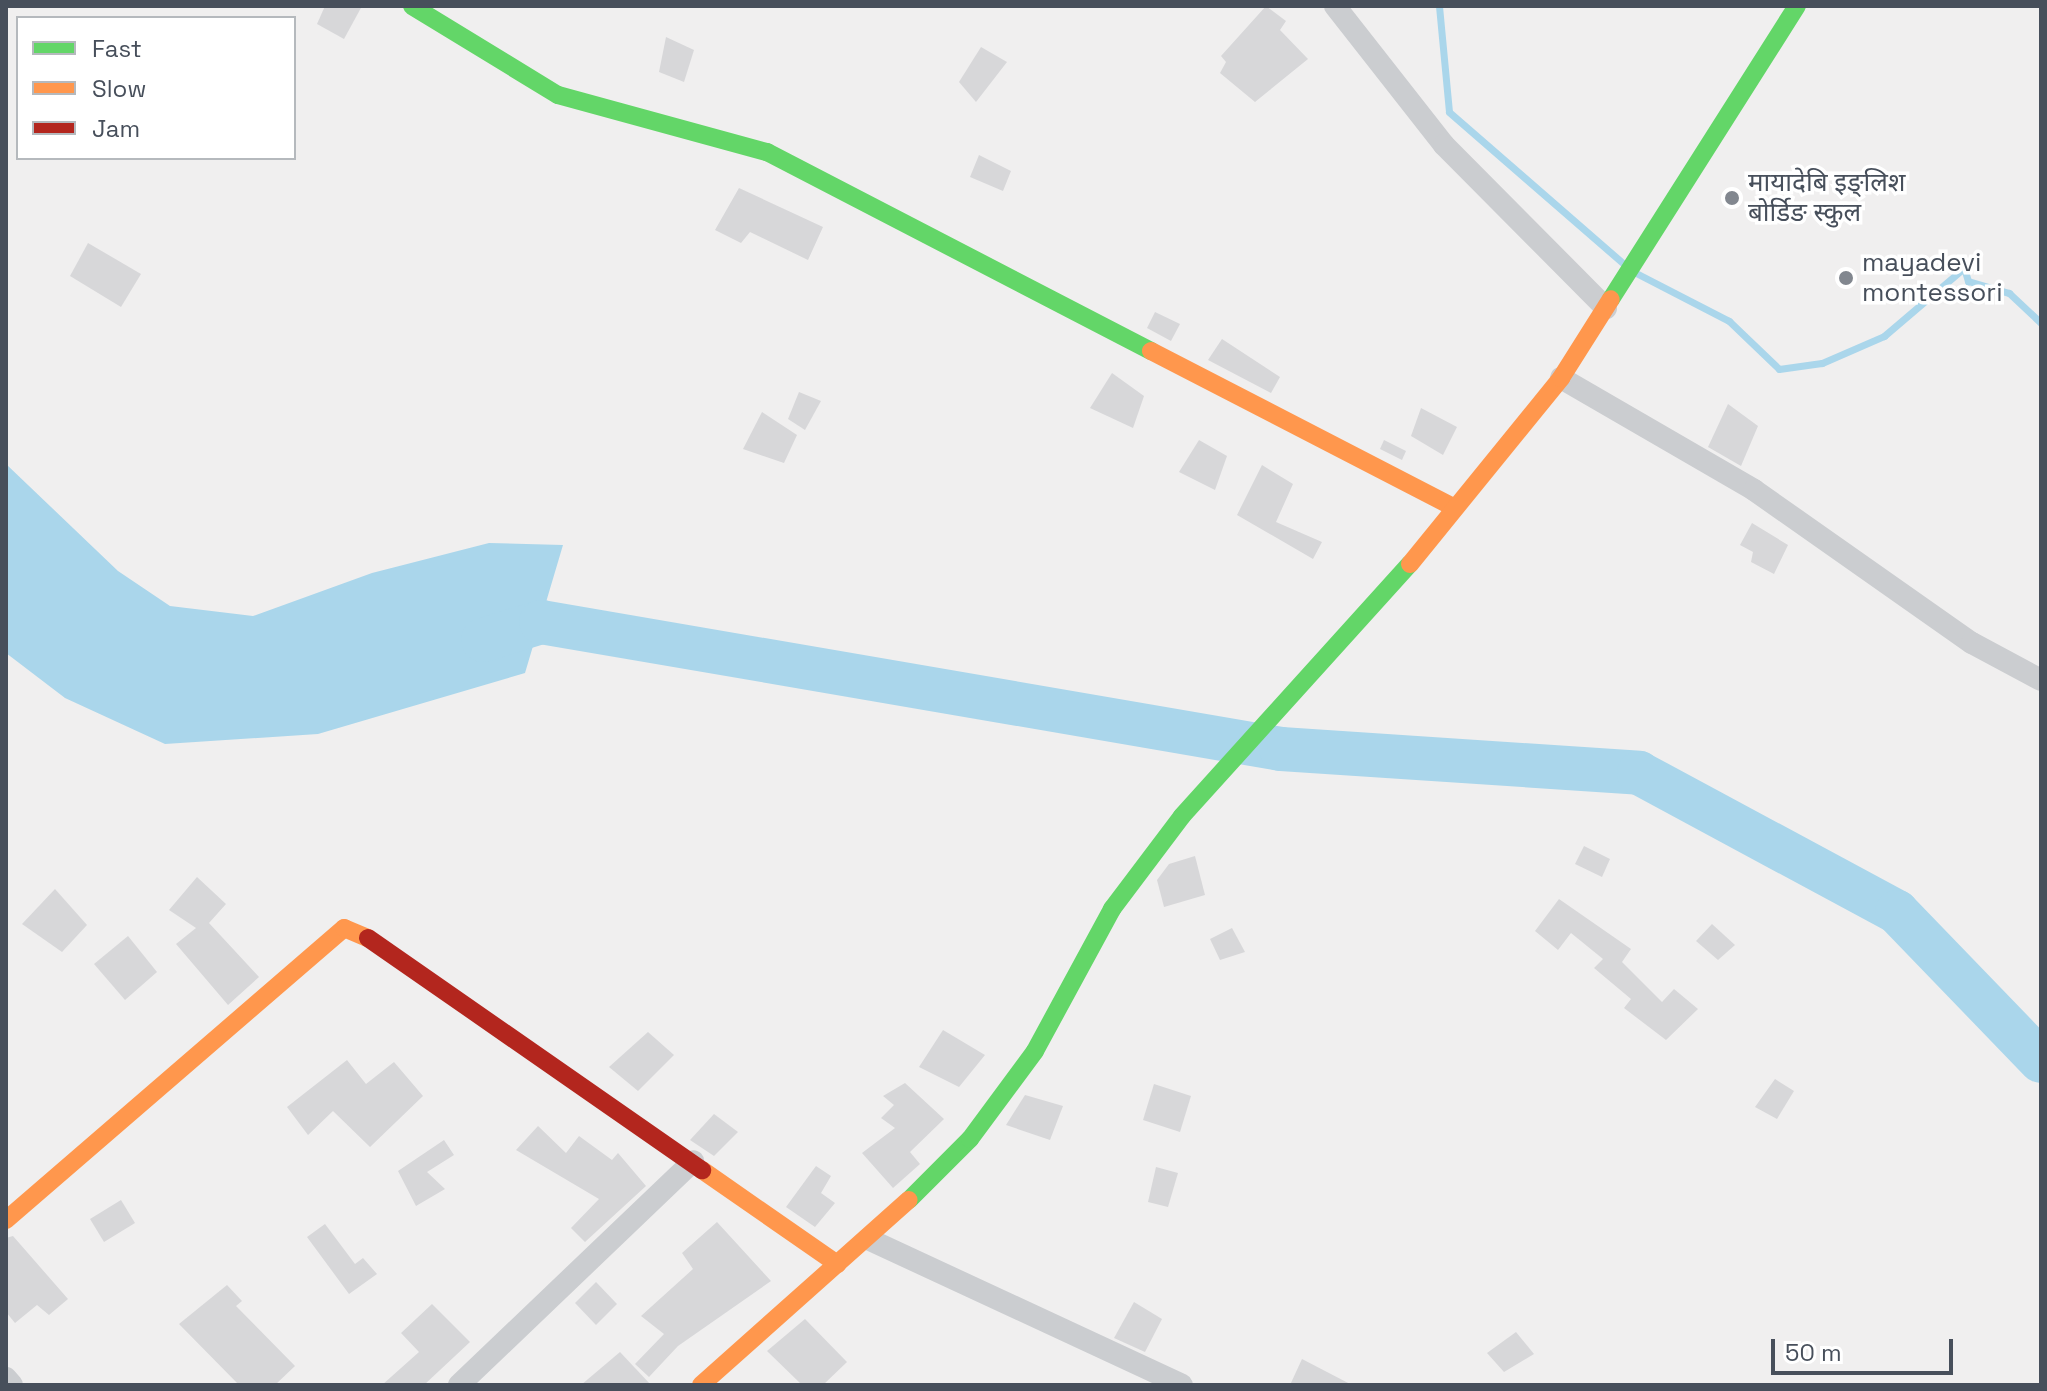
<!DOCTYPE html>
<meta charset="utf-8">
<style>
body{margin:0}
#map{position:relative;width:2047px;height:1391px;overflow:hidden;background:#f0efef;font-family:"Space Grotesk","Noto Sans Devanagari",sans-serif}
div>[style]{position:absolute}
.water>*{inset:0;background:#aad6eb}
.stream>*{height:7px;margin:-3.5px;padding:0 3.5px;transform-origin:3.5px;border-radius:3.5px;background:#aad6eb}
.river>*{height:44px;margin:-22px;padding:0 22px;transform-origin:22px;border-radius:22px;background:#aad6eb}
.building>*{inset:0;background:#d7d7d9}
.street>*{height:22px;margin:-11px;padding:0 11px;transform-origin:11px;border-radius:11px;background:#cbcdd0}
.fast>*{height:18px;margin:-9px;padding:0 9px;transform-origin:9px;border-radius:9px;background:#63d668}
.slow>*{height:18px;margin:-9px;padding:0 9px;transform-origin:9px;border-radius:9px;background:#ff974d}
.jam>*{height:18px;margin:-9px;padding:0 9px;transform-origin:9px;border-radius:9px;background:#b3261e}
.dots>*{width:22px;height:22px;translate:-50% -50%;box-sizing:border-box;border:4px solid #fff;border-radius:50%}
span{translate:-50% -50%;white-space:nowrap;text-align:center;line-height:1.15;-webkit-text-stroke:7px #fff;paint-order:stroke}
.poi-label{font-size:26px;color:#474f5b}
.left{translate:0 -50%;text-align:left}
.frame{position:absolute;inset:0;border:8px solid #474f5b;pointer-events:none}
.legend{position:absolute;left:16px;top:16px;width:280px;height:144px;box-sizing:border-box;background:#fff;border:2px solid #b5b9bd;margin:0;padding:10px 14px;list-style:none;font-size:24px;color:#474f5b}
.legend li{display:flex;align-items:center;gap:16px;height:40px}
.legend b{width:40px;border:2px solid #b5b9bd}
.scale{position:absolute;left:1771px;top:1339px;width:182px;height:36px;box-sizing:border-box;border:4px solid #474f5b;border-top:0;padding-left:10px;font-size:24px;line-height:28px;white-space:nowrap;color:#474f5b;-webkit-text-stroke:6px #fff;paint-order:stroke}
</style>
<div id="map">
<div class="water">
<i style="clip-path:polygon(6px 464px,118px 571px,170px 606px,253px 616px,372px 573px,489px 543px,563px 545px,525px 673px,318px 734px,165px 744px,65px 698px,6px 653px)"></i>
</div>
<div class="stream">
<i style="left:1439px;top:6px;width:106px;rotate:84.6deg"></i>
<i style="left:1449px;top:112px;width:235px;rotate:41deg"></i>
<i style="left:1636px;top:273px;width:105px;rotate:27.3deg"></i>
<i style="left:1729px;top:321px;width:69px;rotate:43.8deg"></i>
<i style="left:1779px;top:369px;width:43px;rotate:-7.9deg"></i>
<i style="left:1822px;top:363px;width:68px;rotate:-23.5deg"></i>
<i style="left:1884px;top:336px;width:105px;rotate:-40.4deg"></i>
<i style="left:1964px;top:268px;width:14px;rotate:73deg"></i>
<i style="left:1968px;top:281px;width:43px;rotate:16.3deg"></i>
<i style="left:2009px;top:293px;width:44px;rotate:43.2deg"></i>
</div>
<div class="river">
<i style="left:483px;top:640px;width:61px;rotate:-17.2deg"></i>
<i style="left:541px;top:622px;width:751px;rotate:9.74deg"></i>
<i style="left:1281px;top:749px;width:359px;rotate:3.8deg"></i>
<i style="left:1639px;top:773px;width:293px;rotate:28.3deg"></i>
<i style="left:1897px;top:912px;width:207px;rotate:46deg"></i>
</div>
<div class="building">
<i style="clip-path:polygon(325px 6px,362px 6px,344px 39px,317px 24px)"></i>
<i style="clip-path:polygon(1266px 6px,1286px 21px,1280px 30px,1308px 59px,1255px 102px,1220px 73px,1226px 62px,1221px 56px)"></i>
<i style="clip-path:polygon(666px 37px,694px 50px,684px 82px,659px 72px)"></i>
<i style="clip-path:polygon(981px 47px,1007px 62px,976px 102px,959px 82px)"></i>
<i style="clip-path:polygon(979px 155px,1011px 171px,1003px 191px,970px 177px)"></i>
<i style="clip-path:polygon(739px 188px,823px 227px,808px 260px,750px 232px,741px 243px,715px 230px)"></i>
<i style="clip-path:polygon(88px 243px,141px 274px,121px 307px,70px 276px)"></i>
<i style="clip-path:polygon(1155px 312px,1180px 324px,1171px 341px,1147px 328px)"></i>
<i style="clip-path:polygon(1222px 339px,1280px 377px,1271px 393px,1208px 360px)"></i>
<i style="clip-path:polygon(1112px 373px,1144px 396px,1133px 428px,1090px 408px)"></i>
<i style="clip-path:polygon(799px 392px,821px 401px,805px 430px,788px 419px)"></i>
<i style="clip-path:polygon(1728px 404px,1758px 426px,1741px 466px,1708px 447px)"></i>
<i style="clip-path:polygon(1421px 408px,1457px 427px,1443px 455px,1411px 436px)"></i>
<i style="clip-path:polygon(762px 412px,797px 435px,784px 463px,743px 449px)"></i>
<i style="clip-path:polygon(1199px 440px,1227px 456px,1215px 490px,1179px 472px)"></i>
<i style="clip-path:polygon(1384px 440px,1406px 451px,1402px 460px,1380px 449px)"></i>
<i style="clip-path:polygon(1262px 465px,1293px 484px,1276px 522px,1322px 542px,1313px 559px,1237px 515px)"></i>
<i style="clip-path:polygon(1752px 523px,1788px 545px,1774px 574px,1751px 562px,1753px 552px,1740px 545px)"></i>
<i style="clip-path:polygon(1584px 846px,1610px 859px,1602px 877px,1575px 864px)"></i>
<i style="clip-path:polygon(1195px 856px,1205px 895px,1164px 907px,1157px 880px,1169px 864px)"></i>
<i style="clip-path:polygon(197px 877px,226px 904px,209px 923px,259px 977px,228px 1005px,176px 944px,196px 928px,169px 910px)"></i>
<i style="clip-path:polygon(55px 889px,87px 925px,62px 952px,22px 924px)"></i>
<i style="clip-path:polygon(1559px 899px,1631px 949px,1622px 962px,1662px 1002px,1674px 989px,1698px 1009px,1666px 1040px,1624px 1008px,1631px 999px,1594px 968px,1603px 959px,1571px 933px,1558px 950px,1535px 931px)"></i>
<i style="clip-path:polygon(1712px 924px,1735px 945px,1718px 960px,1696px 941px)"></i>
<i style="clip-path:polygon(1232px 928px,1245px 952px,1220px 960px,1210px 939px)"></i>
<i style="clip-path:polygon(128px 936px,157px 972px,125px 1000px,94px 964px)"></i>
<i style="clip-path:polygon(943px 1030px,985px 1055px,959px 1087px,919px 1067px)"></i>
<i style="clip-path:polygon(648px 1032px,674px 1055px,638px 1091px,609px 1067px)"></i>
<i style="clip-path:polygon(347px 1060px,366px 1084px,394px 1062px,423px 1096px,370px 1147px,333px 1111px,308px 1135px,287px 1107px)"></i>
<i style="clip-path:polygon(1775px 1079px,1794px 1091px,1777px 1119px,1755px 1107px)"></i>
<i style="clip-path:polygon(905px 1083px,944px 1119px,910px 1152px,920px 1164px,893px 1188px,862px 1153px,895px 1128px,881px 1118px,894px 1105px,883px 1096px)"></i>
<i style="clip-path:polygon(1154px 1084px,1191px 1096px,1180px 1132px,1143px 1120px)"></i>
<i style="clip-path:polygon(1025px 1095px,1063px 1106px,1050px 1140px,1006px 1125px)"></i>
<i style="clip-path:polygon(714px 1114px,738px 1132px,714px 1156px,690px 1140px)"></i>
<i style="clip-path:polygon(538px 1126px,566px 1153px,579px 1136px,612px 1160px,618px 1153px,646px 1186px,585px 1242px,571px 1228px,599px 1199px,516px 1150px)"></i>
<i style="clip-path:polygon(444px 1140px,454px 1155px,427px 1172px,445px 1189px,416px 1206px,398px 1171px)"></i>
<i style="clip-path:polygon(816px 1166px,831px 1176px,821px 1193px,835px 1203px,815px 1227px,786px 1207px)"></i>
<i style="clip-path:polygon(1156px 1167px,1178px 1173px,1168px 1207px,1148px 1202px)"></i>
<i style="clip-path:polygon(121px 1200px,135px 1223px,104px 1242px,90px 1219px)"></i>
<i style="clip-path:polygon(717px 1222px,771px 1281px,678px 1346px,649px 1377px,635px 1364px,664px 1334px,641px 1316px,693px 1269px,682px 1253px)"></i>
<i style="clip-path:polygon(325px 1224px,355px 1264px,363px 1258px,377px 1274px,349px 1294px,307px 1237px)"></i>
<i style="clip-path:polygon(13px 1236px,68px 1299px,49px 1315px,37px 1305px,15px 1323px,6px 1312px,6px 1238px)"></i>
<i style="clip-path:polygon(596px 1282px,617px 1304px,596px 1325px,575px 1303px)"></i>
<i style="clip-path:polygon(227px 1285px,242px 1301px,236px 1306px,295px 1366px,275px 1385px,239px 1385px,179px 1324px)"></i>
<i style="clip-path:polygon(1134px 1302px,1162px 1319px,1145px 1352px,1114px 1338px)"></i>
<i style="clip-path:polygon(432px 1304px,470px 1342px,424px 1385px,382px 1385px,419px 1352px,401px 1333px)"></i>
<i style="clip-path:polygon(805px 1319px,847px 1362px,823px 1385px,802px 1385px,767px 1351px)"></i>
<i style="clip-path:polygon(1516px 1332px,1534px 1354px,1504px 1372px,1487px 1353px)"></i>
<i style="clip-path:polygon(620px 1352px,651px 1385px,581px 1385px)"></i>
<i style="clip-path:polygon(1302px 1359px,1352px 1385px,1290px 1385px)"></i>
</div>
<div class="street">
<i style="left:1335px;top:6px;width:177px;rotate:51.9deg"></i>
<i style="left:1444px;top:145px;width:230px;rotate:45.2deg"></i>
<i style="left:1561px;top:378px;width:223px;rotate:30.1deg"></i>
<i style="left:1754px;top:490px;width:266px;rotate:35.1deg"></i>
<i style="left:1972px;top:643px;width:78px;rotate:28.2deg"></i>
<i style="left:868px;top:1239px;width:346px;rotate:24.9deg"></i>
<i style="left:6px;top:1378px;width:9px;rotate:49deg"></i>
<i style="left:459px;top:1385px;width:324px;rotate:-43.7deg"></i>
</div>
<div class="fast">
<i style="left:412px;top:6px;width:171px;rotate:31.4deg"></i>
<i style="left:558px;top:95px;width:217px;rotate:15.3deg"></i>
<i style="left:767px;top:152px;width:433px;rotate:27.4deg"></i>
<i style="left:1611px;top:299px;width:347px;rotate:-57.6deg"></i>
<i style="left:909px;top:1200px;width:86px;rotate:-45deg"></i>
<i style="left:970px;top:1139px;width:109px;rotate:-53.5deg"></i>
<i style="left:1035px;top:1051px;width:162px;rotate:-61.5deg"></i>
<i style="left:1112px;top:909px;width:116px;rotate:-53deg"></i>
<i style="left:1182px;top:816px;width:340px;rotate:-47.9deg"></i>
</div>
<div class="slow">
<i style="left:1151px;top:351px;width:340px;rotate:27.3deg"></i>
<i style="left:1410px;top:564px;width:240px;rotate:-50.9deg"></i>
<i style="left:1561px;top:378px;width:93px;rotate:-57.7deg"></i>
<i style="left:702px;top:1170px;width:165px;rotate:34.8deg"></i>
<i style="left:6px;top:1220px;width:447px;rotate:-40.8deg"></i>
<i style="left:344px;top:928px;width:26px;rotate:23deg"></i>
<i style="left:701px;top:1385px;width:278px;rotate:-41.7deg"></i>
</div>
<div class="jam">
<i style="left:368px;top:938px;width:407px;rotate:34.8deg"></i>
</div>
<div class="dots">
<i style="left:1732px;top:198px;background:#82878f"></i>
<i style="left:1846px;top:278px;background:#82878f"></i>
</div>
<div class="poi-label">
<span class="left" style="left:1748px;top:198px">मायादेबि इङ्लिश<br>बोर्डिङ स्कुल</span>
<span class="left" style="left:1862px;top:278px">mayadevi<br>montessori</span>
</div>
<div class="frame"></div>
<ul class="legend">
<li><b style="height:10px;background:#63d668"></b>Fast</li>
<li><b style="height:10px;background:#ff974d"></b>Slow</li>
<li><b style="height:10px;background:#b3261e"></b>Jam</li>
</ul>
<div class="scale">50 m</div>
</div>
